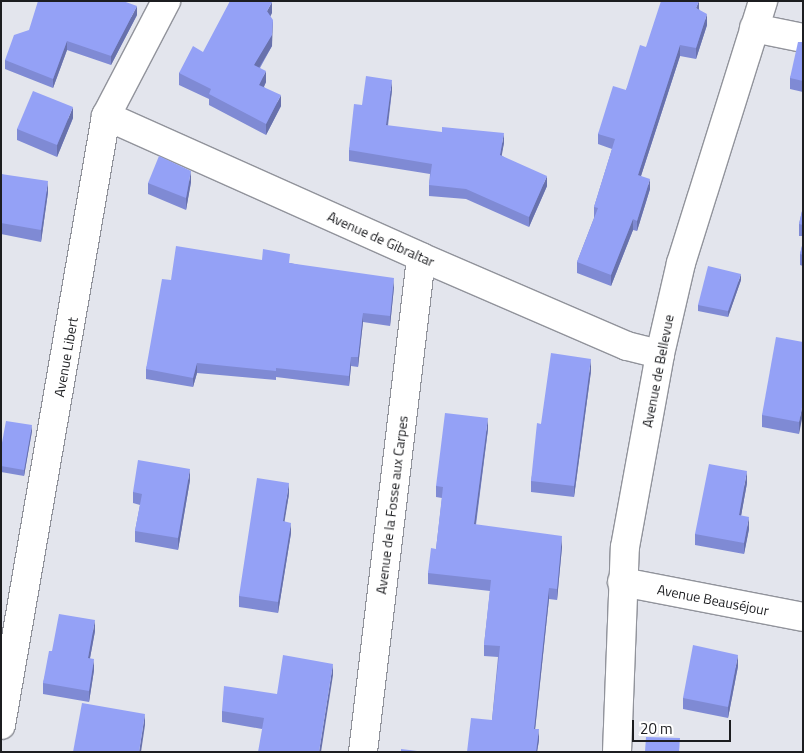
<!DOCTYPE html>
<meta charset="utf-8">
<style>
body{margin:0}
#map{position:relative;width:804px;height:753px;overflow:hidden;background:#e3e5ed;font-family:"Titillium Web",sans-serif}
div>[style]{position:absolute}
.roads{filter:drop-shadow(1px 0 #91939b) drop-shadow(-1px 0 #91939b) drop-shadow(0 1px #91939b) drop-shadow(0 -1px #91939b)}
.minor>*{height:28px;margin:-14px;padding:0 14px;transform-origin:14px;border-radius:14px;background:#fff}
.wall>*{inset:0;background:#7f8ad4}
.shaded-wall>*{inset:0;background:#6871ac}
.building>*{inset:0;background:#94a1f6}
span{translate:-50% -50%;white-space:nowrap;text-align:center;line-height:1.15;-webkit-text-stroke:5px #fff;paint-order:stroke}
.street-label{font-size:14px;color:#1c1d20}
.frame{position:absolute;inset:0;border:2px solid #1c1d20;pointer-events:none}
.scale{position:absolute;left:632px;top:720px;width:99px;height:22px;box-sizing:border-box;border:2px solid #1c1d20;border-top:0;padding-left:6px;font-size:15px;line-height:18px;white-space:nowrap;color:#1c1d20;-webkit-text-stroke:4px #fff;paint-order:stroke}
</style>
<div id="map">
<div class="roads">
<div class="minor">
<i style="left:754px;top:28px;width:50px;rotate:11.5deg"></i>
<i style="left:106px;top:116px;width:345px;rotate:24.1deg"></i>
<i style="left:421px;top:257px;width:224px;rotate:23.4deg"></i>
<i style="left:627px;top:346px;width:34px;rotate:14deg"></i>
<i style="left:622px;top:582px;width:184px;rotate:10.9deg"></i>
<i style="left:1px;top:725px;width:618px;rotate:-80.22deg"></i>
<i style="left:106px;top:116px;width:130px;rotate:-62.4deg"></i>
<i style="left:363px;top:752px;width:498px;rotate:-83.3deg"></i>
<i style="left:617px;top:752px;width:205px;rotate:-87.8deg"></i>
<i style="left:625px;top:547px;width:196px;rotate:-79.7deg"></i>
<i style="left:660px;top:354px;width:93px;rotate:-77deg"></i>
<i style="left:681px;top:263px;width:275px;rotate:-72.6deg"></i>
</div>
</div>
<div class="wall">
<i style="clip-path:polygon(699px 9px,707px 25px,696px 59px,680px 56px,641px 176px,650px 189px,637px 231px,633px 230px,611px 286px,577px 273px,577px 262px,594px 218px,594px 207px,612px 149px,598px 144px,598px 134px,626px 90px,646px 47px)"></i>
<i style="clip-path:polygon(272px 13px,270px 16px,272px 46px,260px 68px,266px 82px,264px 87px,281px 106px,266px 135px,209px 105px,209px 99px,179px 85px,179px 73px)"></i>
<i style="clip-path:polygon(137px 15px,111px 65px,67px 50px,53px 88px,5px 69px,5px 60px)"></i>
<i style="clip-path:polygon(803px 42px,803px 92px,790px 89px,790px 78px)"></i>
<i style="clip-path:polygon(392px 90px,388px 126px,504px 143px,501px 155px,547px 186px,529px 227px,466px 199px,429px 196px,429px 185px,430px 174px,349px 161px,349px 150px,362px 105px)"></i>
<i style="clip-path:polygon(73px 118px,57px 157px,17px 140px,17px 129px)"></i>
<i style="clip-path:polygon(1px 174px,48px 192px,41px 242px,1px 234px)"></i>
<i style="clip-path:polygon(191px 182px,186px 210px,148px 194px,148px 183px)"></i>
<i style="clip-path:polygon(803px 207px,803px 236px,799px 236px,799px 224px)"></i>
<i style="clip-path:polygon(803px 242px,803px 266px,800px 265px,800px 254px)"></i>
<i style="clip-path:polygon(262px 260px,290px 263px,394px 287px,390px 326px,363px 322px,358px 367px,351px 366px,349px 386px,276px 377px,276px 380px,197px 373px,193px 387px,146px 379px,146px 369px,171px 280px)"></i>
<i style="clip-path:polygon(741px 280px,728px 317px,698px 311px,698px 305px)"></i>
<i style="clip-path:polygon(803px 342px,799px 434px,762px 427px,762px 415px)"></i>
<i style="clip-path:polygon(591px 371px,574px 497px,531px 492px,531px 481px,541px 424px)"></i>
<i style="clip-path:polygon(488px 429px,476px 525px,562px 547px,557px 600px,549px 599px,535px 729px,539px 740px,537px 752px,467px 752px,492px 720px,498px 657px,484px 656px,484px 645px,490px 591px,428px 584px,428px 573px,436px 549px,442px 498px,436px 497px,436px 486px)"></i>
<i style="clip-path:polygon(32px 431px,24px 476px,1px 472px,1px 448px)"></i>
<i style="clip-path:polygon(190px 480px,178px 550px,135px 542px,135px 531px,140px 505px,133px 503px,133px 492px)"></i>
<i style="clip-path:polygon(747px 483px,741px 516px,749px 529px,744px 554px,695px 545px,695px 534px)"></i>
<i style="clip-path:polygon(289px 494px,284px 521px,291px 533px,278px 613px,239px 607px,239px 596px)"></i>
<i style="clip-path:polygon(95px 631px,90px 658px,94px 670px,89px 702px,43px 694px,43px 683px,52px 651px)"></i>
<i style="clip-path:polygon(738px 666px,728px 718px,683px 709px,683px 698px)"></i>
<i style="clip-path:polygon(333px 675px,262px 729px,222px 722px,222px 711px,277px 694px)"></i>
</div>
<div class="shaded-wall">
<i style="clip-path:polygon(699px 1px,699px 11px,696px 8px)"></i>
<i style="clip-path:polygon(272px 2px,272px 13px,267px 23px,267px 11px)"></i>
<i style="clip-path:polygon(137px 6px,137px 15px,111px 65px,111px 56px)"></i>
<i style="clip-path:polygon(707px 14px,707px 25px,696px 59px,696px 48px)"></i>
<i style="clip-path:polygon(273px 20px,272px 46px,254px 76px,254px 65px)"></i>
<i style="clip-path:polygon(67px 41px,67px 50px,53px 88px,53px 79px)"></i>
<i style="clip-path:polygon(680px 45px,680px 56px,638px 185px,638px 175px)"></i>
<i style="clip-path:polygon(266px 71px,266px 82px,259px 96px,259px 85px)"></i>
<i style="clip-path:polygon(392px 80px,392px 90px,386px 136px,386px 125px)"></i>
<i style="clip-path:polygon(281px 95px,281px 106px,266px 135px,266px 124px)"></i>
<i style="clip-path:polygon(73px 107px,73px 118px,57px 157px,57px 145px)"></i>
<i style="clip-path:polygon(504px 133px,504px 143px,500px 165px,500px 155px)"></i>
<i style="clip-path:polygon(191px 171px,191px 182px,186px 210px,186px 198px)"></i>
<i style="clip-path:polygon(547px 176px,547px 186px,529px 227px,529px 217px)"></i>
<i style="clip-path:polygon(650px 179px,650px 189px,637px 231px,637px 221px)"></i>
<i style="clip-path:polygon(48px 181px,48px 192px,41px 242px,41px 230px)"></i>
<i style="clip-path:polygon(633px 219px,633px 230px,611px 286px,611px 275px)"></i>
<i style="clip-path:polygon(741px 274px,741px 280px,728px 317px,728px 311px)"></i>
<i style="clip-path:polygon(394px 278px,394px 287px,390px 326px,390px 316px)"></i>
<i style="clip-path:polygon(363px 313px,363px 322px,358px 367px,358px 357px)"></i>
<i style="clip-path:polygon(351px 357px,351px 366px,349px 386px,349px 376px)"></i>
<i style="clip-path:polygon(591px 359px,591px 371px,574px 497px,574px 486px)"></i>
<i style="clip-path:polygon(197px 363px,197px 373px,193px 387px,193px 378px)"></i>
<i style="clip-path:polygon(803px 403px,803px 414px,799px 434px,799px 422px)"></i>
<i style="clip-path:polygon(488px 418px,488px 429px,474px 536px,474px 524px)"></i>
<i style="clip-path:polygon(32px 425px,32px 431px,24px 476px,24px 470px)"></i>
<i style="clip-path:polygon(190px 469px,190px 480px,178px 550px,178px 538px)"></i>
<i style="clip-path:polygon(747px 471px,747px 483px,739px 527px,739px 515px)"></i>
<i style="clip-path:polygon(289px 483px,289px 494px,283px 531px,283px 521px)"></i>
<i style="clip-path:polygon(749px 517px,749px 529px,744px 554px,744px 543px)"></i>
<i style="clip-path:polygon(291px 523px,291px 533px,278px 613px,278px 602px)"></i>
<i style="clip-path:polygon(562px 536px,562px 547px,557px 600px,557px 589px)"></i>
<i style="clip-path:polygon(549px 588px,549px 599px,534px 740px,534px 729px)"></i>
<i style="clip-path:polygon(95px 620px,95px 631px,88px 669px,88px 658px)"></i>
<i style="clip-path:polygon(738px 655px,738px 666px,728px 718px,728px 707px)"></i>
<i style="clip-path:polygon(94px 659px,94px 670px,89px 702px,89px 691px)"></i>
<i style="clip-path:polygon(333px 664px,333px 675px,321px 752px,319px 752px)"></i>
<i style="clip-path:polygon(145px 714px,145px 725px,141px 752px,139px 752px)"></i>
<i style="clip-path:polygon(539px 729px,539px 740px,537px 752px,536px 752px)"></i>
</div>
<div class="building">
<i style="clip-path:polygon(38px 1px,123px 1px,137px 6px,111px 56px,67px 41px,53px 79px,5px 60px,14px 35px,29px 30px)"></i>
<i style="clip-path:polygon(230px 1px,272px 2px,267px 11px,273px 20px,272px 35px,254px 65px,266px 71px,259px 85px,281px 95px,266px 124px,209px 94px,211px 89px,179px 73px,193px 46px,203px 52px)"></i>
<i style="clip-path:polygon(661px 1px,699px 1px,696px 8px,707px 14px,696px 48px,680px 45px,638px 175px,650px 179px,637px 221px,633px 219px,611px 275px,577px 262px,598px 208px,594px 207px,615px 139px,598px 134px,613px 86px,626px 90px,640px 45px,646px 47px)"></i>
<i style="clip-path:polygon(798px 42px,803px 42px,803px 81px,790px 78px)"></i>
<i style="clip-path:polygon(366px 76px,392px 80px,386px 125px,442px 132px,442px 127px,504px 133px,500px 155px,547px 176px,529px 217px,466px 189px,429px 185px,432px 164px,349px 150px,354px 104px,362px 105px)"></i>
<i style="clip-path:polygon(33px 91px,73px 107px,57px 145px,17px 129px)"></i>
<i style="clip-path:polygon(159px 156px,191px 171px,186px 198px,148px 183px)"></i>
<i style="clip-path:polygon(1px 174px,48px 181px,41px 230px,1px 223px)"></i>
<i style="clip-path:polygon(803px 207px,803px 225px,799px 224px)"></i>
<i style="clip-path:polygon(803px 242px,803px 255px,800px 254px)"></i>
<i style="clip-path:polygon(176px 246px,262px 260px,263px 249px,290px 254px,289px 263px,394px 278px,390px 316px,363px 313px,358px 357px,351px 357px,349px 376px,276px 368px,276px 371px,197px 363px,193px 378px,146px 369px,162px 279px,171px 280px)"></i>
<i style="clip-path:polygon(708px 266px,741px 274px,728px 311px,698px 305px)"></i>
<i style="clip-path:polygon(776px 337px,803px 342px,803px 403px,799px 422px,762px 415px)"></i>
<i style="clip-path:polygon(551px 353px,591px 359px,574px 486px,531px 481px,537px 423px,541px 424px)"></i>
<i style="clip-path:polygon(445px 413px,488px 418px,474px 524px,562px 536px,557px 589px,549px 588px,534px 729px,539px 729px,536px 752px,467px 752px,471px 718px,492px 720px,500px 646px,484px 645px,491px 580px,428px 573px,431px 548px,436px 549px,443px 487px,436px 486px)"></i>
<i style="clip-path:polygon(6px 421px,32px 425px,24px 470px,1px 466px,1px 448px)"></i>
<i style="clip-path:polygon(138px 460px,190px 469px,178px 538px,135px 531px,142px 494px,133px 492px)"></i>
<i style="clip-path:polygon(709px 464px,747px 471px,739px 515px,749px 517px,744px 543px,695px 534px)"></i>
<i style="clip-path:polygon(257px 478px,289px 483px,283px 521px,291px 523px,278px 602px,239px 596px)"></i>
<i style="clip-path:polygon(59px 614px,95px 620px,88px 658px,94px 659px,89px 691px,43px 683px,49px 651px,52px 651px)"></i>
<i style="clip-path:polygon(693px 645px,738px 655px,728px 707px,683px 698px)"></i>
<i style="clip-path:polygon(283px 655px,333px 664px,319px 752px,258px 752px,264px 718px,222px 711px,224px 686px,277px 694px)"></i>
<i style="clip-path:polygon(82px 703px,145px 714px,139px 752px,73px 752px)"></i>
<i style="clip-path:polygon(646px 737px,680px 738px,679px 752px,645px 752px)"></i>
<i style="clip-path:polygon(401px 749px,425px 752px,401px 752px)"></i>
</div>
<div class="street-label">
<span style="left:381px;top:239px;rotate:24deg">Avenue de Gibraltar</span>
<span style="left:66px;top:357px;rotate:-80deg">Avenue Libert</span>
<span style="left:658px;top:371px;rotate:-79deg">Avenue de Bellevue</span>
<span style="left:392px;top:505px;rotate:-83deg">Avenue de la Fosse aux Carpes</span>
<span style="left:713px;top:600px;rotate:11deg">Avenue Beauséjour</span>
</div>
<div class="frame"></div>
<div class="scale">20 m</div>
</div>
